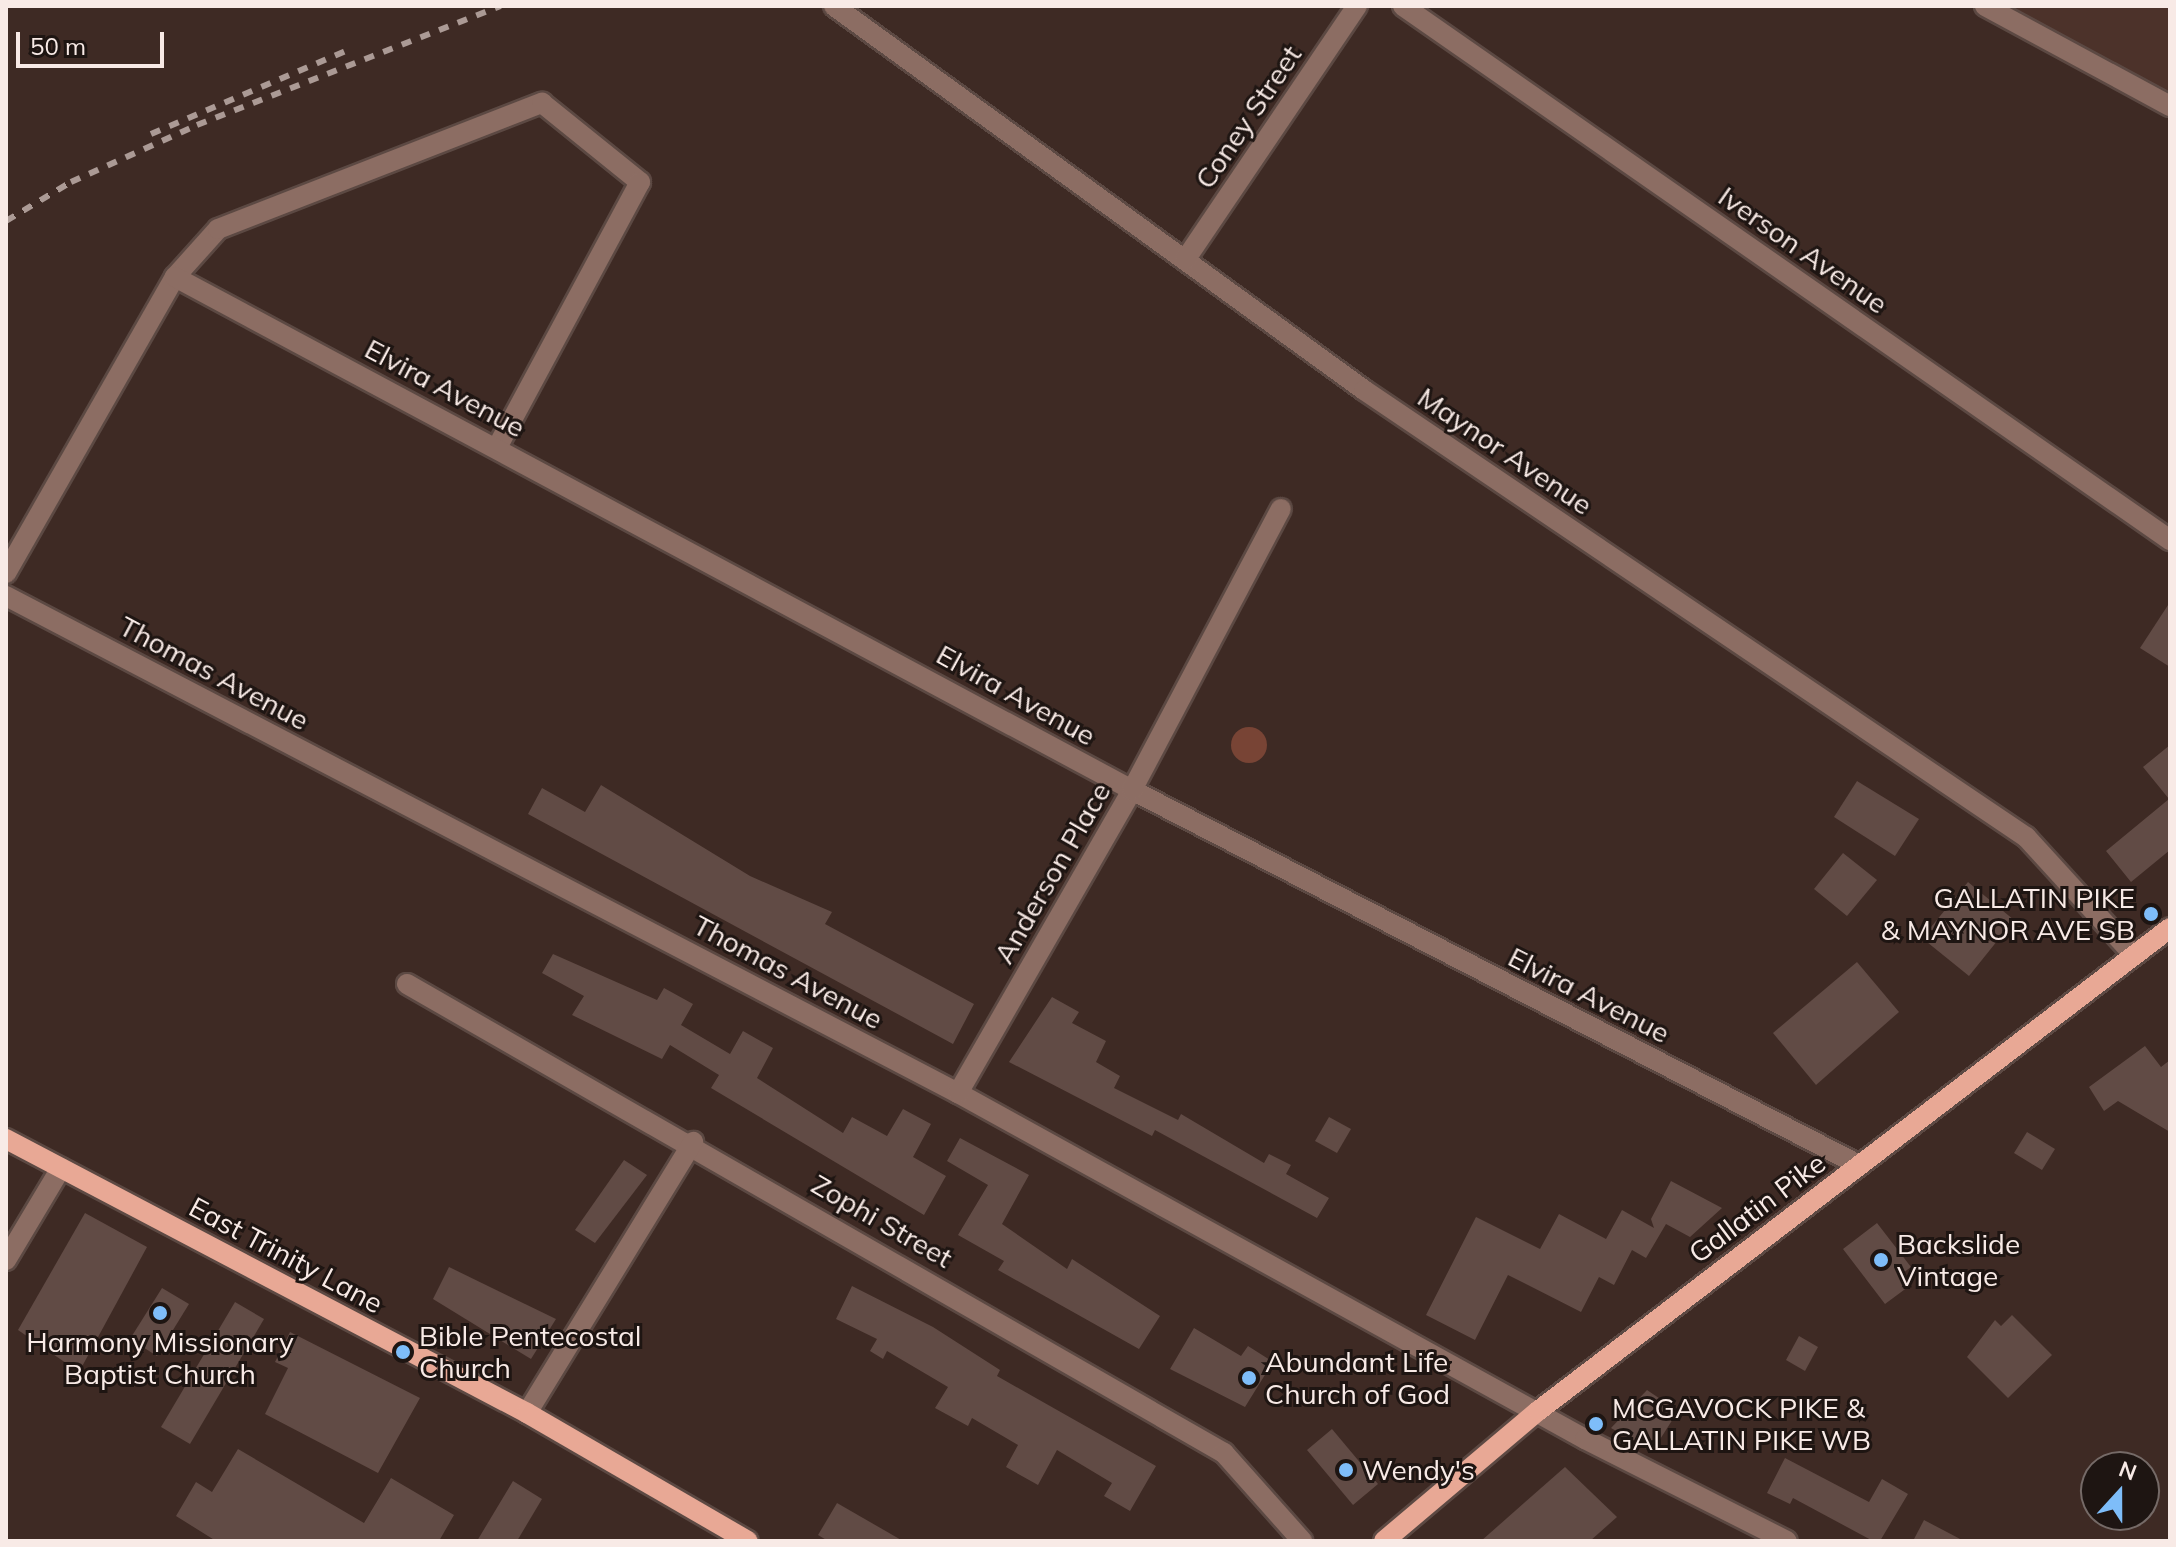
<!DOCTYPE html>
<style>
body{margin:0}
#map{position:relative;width:2176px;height:1547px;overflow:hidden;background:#3e2a24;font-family:Mulish,sans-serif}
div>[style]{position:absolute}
.built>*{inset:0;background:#4c322a}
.green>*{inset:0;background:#784435}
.round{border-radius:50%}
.building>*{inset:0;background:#614b45}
.roads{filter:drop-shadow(2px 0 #5c4943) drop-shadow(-2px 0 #5c4943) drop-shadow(0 2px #5c4943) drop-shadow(0 -2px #5c4943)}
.minor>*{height:20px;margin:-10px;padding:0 10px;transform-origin:10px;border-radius:10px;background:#8c6d63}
.major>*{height:20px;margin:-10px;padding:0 10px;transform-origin:10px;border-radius:10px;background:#e8a895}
.rail>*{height:6px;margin-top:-3px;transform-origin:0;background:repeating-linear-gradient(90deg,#ab9a95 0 10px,transparent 0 20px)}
.dots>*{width:22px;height:22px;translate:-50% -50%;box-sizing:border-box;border:4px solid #1e1512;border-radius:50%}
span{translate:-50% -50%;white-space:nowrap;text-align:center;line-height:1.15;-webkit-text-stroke:6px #1e1512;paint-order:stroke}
.street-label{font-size:28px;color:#f8eae6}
.poi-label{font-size:28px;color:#f8eae6}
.right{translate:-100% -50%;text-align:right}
.left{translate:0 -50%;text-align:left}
.frame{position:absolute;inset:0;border:8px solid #f8eae6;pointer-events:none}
.north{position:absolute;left:2080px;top:1451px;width:80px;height:80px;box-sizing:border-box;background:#1e1512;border:2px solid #756a67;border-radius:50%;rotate:21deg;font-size:22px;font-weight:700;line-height:32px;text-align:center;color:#f8eae6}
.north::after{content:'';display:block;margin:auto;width:28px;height:36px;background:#7ebdf9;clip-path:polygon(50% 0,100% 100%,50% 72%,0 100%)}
.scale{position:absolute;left:16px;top:32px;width:148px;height:36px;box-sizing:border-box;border:4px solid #f8eae6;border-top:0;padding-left:10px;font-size:24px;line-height:28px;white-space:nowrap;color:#f8eae6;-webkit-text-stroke:6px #1e1512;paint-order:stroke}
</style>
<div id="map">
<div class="built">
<i style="clip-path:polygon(1975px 6px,2170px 6px,2170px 112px)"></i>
</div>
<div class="green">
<i class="round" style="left:1231px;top:727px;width:36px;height:36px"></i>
</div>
<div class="building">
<i style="clip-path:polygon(2170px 602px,2170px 667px,2140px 648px)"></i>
<i style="clip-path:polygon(2170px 745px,2170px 850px,2131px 882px,2106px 851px,2169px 799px,2143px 767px)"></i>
<i style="clip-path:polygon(1857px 781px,1919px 819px,1895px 856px,1834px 817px)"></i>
<i style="clip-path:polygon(601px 785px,750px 876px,832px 912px,825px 924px,974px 1004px,953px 1044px,528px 814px,542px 788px,585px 812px)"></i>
<i style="clip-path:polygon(1843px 853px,1877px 880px,1847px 916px,1814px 889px)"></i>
<i style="clip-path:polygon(1968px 882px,2014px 920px,1969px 976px,1922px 938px)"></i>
<i style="clip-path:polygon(553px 954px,657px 1000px,664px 988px,693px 1004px,681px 1025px,730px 1054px,743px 1031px,773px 1048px,757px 1078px,843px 1133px,852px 1117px,887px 1136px,903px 1109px,931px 1124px,913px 1157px,946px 1176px,924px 1215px,711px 1088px,719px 1075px,670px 1045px,662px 1059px,572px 1015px,584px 996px,542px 973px)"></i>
<i style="clip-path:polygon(1857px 962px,1899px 1012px,1816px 1085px,1773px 1033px)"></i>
<i style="clip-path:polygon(1052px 997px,1079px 1012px,1072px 1023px,1106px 1041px,1096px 1062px,1120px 1076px,1114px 1088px,1178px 1120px,1181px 1114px,1264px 1163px,1269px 1154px,1291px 1165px,1286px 1174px,1329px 1198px,1317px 1218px,1155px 1130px,1152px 1136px,1009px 1062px)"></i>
<i style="clip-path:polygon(2145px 1046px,2161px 1067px,2170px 1060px,2170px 1132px,2118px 1101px,2104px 1111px,2089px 1087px)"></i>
<i style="clip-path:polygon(1329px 1117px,1351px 1129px,1337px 1153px,1315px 1141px)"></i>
<i style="clip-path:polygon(2027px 1132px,2055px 1149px,2042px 1170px,2014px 1153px)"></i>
<i style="clip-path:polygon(960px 1138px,1029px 1175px,1002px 1224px,1067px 1269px,1072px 1259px,1160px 1316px,1139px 1349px,998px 1270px,1004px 1261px,958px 1235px,988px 1185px,947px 1161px)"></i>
<i style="clip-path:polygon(624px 1160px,647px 1175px,595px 1243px,575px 1230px)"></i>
<i style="clip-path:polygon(1671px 1181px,1722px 1208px,1690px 1237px,1666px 1224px,1646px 1258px,1632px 1250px,1614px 1285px,1599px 1277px,1581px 1312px,1508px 1275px,1475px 1340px,1426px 1315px,1476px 1217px,1540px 1249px,1559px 1214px,1606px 1239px,1622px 1210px,1654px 1228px,1651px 1219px)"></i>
<i style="clip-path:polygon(85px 1213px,147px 1247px,79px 1372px,18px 1330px)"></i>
<i style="clip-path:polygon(1877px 1223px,1911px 1267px,1903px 1273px,1912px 1284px,1885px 1304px,1843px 1249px)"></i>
<i style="clip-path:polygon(449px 1267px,556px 1319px,531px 1359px,433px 1299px)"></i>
<i style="clip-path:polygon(852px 1286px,933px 1327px,1000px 1370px,997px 1376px,1156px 1466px,1130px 1511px,1104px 1496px,1112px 1483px,1057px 1450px,1038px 1485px,1006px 1467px,1018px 1445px,972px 1418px,968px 1426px,935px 1408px,948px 1387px,887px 1351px,883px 1359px,870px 1351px,877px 1339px,836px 1319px)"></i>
<i style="clip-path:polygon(162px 1288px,189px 1304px,157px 1356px,130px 1339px)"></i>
<i style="clip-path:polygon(235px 1302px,264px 1319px,190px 1444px,161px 1427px)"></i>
<i style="clip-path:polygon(2012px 1315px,2052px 1355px,2008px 1398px,1967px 1357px,1995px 1320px,2001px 1326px)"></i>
<i style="clip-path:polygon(1194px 1328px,1241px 1356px,1248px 1346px,1273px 1362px,1245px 1407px,1170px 1369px)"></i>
<i style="clip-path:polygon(290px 1332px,420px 1398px,378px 1473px,265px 1414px,288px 1368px,275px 1362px)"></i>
<i style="clip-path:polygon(1799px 1336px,1818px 1347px,1805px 1371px,1786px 1360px)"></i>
<i style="clip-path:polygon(1647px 1390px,1678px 1411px,1652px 1452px,1611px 1428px)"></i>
<i style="clip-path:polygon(1332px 1429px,1378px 1484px,1353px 1505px,1307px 1450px)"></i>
<i style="clip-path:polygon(238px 1449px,364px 1523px,391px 1478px,454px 1515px,439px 1541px,216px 1541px,176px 1516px,196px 1482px,212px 1492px)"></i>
<i style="clip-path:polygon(1785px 1458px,1869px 1502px,1882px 1479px,1908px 1494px,1880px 1541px,1873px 1541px,1793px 1498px,1790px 1504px,1767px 1493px)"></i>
<i style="clip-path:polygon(1565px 1467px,1617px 1517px,1590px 1541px,1481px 1541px)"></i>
<i style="clip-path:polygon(513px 1481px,542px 1499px,517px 1541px,477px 1541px)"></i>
<i style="clip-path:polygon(837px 1503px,903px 1541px,828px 1541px,818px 1535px)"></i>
<i style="clip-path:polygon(1924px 1520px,1964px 1541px,1913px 1541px)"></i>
</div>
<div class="roads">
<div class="minor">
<i style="left:834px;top:6px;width:654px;rotate:35.92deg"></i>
<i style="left:1364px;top:390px;width:799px;rotate:34.03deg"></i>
<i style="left:2026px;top:837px;width:159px;rotate:47.6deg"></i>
<i style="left:1403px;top:6px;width:935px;rotate:34.85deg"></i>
<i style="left:1985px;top:6px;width:210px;rotate:28.4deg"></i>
<i style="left:1185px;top:260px;width:307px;rotate:-55.9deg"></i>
<i style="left:175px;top:277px;width:64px;rotate:-48.1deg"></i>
<i style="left:218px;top:229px;width:348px;rotate:-21.3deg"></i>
<i style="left:542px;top:103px;width:126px;rotate:38.9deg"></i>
<i style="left:640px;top:182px;width:302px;rotate:118.3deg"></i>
<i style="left:6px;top:573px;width:341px;rotate:-60.3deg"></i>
<i style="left:175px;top:277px;width:1086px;rotate:28.19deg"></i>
<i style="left:1132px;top:790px;width:818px;rotate:27.29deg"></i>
<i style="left:6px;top:596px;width:1074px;rotate:27.57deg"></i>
<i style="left:958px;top:1093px;width:716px;rotate:28.89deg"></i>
<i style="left:1585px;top:1439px;width:226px;rotate:26.8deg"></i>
<i style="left:407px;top:984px;width:942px;rotate:29.86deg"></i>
<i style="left:1224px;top:1453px;width:118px;rotate:48.4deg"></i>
<i style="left:958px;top:1093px;width:349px;rotate:-60.1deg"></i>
<i style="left:1132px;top:790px;width:318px;rotate:-62.1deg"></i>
<i style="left:6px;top:1260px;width:107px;rotate:-59.1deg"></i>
<i style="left:527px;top:1413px;width:318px;rotate:-58.5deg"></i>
</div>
<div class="major">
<i style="left:6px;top:1139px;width:589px;rotate:27.74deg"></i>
<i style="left:527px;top:1413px;width:255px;rotate:30.1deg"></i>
<i style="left:1384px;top:1541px;width:202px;rotate:-40.2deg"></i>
<i style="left:1538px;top:1411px;width:795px;rotate:-37.39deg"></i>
</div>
</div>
<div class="rail">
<i style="left:151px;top:134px;width:220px;rotate:-23.1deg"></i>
<i style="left:6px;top:221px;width:76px;rotate:-31deg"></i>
<i style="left:71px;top:182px;width:138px;rotate:-24.3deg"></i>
<i style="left:197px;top:125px;width:326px;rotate:-21.4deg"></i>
</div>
<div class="dots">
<i style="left:2151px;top:914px;background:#7ebdf9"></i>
<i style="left:1881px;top:1260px;background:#7ebdf9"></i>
<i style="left:160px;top:1313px;background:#7ebdf9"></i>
<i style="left:403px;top:1352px;background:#7ebdf9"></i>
<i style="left:1249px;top:1378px;background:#7ebdf9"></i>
<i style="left:1596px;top:1424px;background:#7ebdf9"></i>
<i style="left:1346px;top:1470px;background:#7ebdf9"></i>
</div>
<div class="street-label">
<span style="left:1248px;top:117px;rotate:-56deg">Coney Street</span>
<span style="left:1803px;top:250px;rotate:35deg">Iverson Avenue</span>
<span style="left:445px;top:388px;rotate:28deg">Elvira Avenue</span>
<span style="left:1505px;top:451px;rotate:34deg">Maynor Avenue</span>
<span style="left:214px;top:673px;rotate:28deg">Thomas Avenue</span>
<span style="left:1016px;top:695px;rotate:29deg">Elvira Avenue</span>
<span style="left:1052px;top:873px;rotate:-60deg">Anderson Place</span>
<span style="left:788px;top:972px;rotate:28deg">Thomas Avenue</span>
<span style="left:1589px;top:995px;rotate:27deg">Elvira Avenue</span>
<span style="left:1757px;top:1208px;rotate:-37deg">Gallatin Pike</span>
<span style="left:882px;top:1221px;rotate:30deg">Zophi Street</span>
<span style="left:286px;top:1255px;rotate:28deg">East Trinity Lane</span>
</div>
<div class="poi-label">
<span class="right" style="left:2135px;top:914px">GALLATIN PIKE<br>&amp; MAYNOR AVE SB</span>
<span class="left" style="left:1897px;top:1260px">Backslide<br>Vintage</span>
<span class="left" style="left:419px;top:1352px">Bible Pentecostal<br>Church</span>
<span style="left:160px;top:1358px">Harmony Missionary<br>Baptist Church</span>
<span class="left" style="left:1265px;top:1378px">Abundant Life<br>Church of God</span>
<span class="left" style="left:1612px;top:1424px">MCGAVOCK PIKE &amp;<br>GALLATIN PIKE WB</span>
<span class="left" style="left:1362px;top:1470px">Wendy's</span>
</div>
<div class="frame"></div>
<div class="north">N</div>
<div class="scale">50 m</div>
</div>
